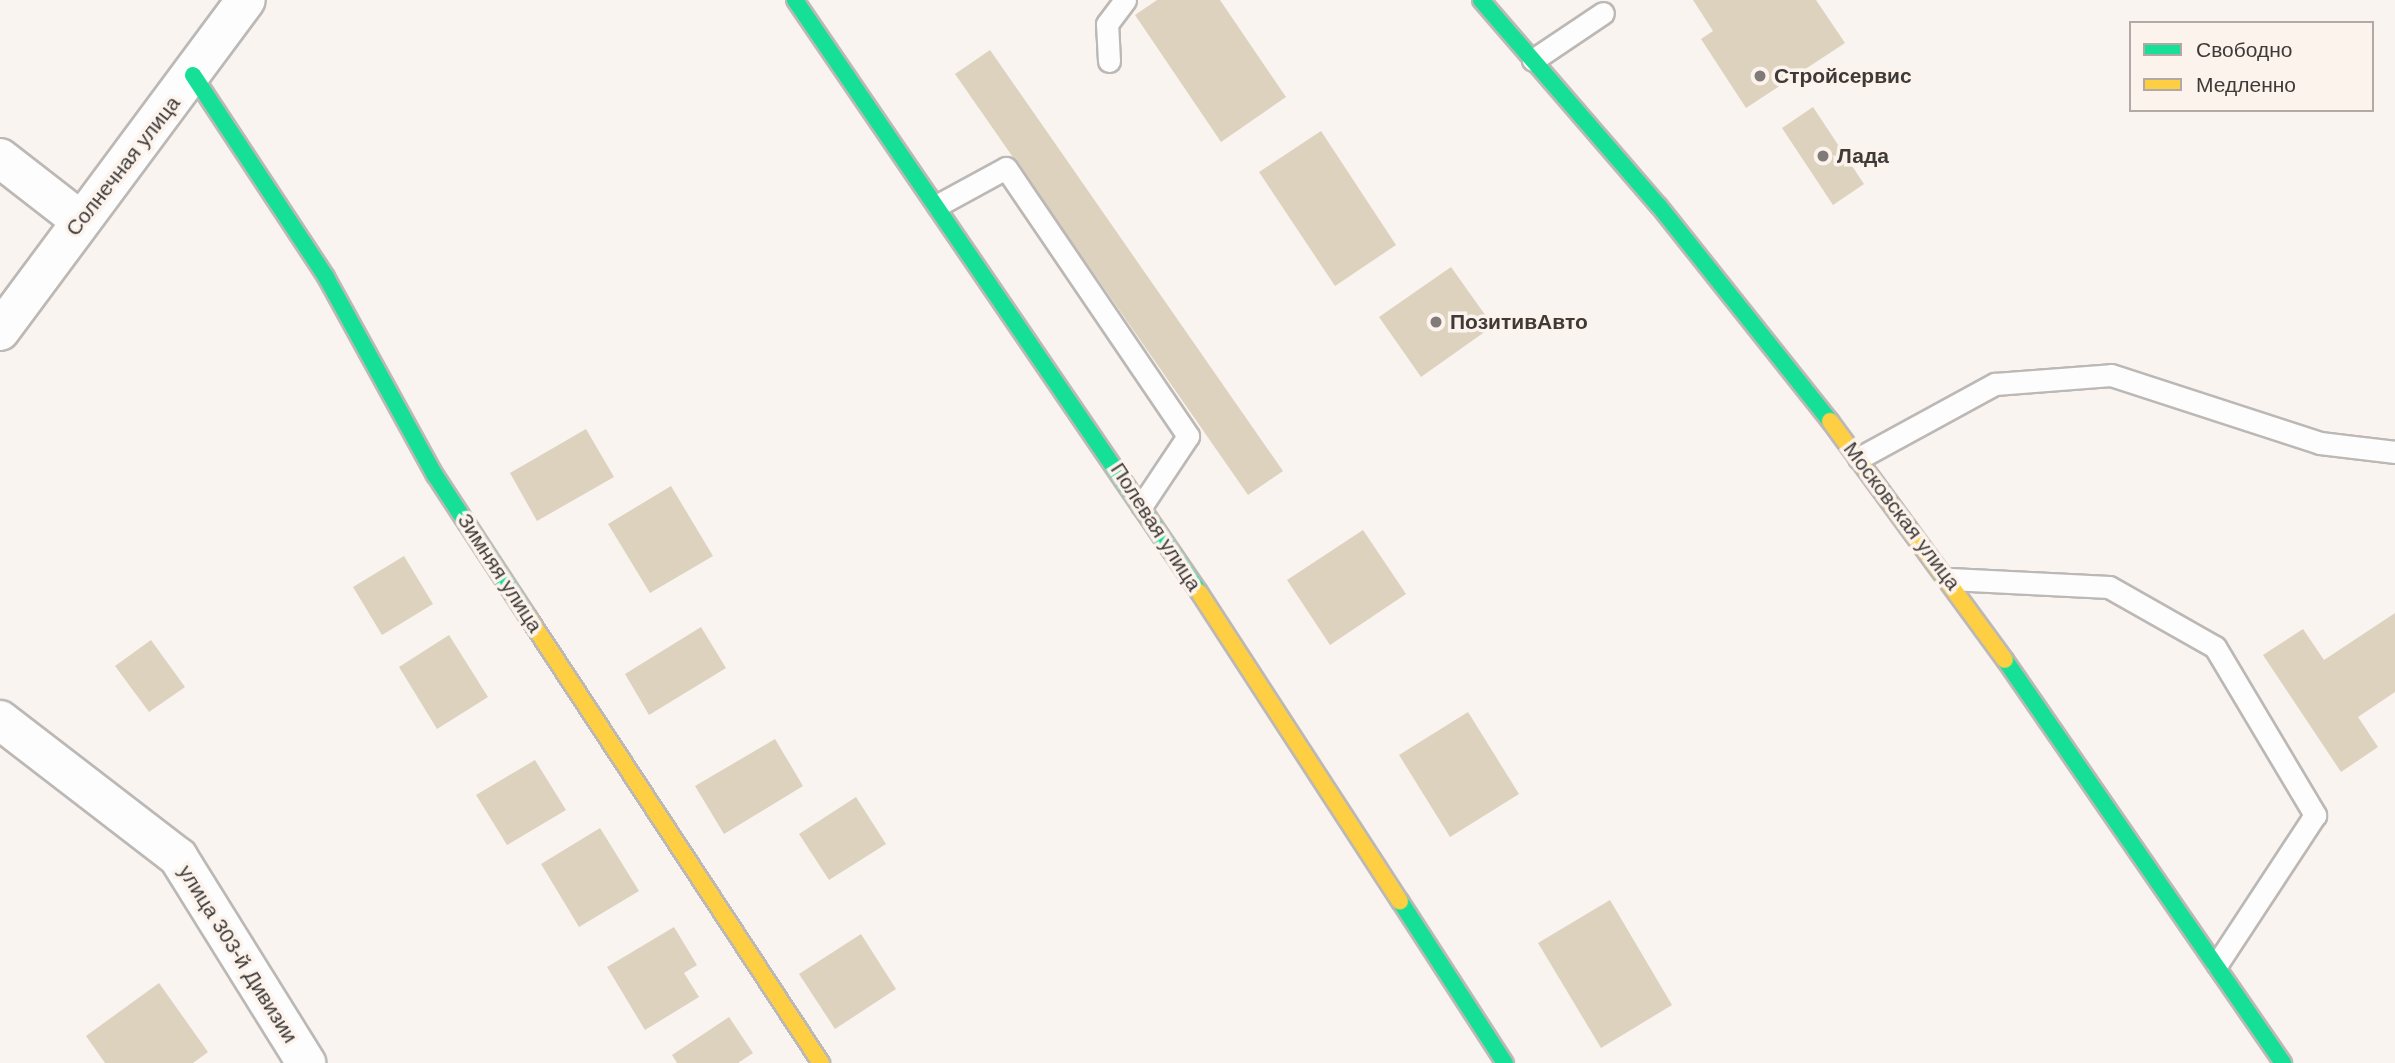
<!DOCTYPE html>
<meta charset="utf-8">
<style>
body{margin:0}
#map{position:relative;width:2395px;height:1063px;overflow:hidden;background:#faf4f0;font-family:Arial,sans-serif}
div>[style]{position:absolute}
.building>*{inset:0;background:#ddd2be}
.roads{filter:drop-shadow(2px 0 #bcb8b5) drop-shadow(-2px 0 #bcb8b5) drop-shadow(0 2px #bcb8b5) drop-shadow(0 -2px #bcb8b5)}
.lane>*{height:21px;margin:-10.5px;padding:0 10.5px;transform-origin:10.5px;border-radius:10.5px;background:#fefdfd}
.street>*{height:38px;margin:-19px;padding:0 19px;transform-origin:19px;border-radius:19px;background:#fefdfd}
.fast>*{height:16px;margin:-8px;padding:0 8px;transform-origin:8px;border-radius:8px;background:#16e098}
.slow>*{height:16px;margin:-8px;padding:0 8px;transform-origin:8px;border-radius:8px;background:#ffcf43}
.dots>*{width:19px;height:19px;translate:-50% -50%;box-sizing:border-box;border:4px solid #fdf3ed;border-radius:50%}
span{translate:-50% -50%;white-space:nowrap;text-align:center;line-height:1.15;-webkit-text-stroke:7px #fdf3ed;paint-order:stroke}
.poi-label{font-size:21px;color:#3e3a38;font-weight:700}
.left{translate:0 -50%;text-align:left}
.street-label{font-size:21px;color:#3e3a38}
.legend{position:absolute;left:2129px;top:21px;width:245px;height:91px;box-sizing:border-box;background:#fdf3ed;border:2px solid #b1a9a5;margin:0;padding:9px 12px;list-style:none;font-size:21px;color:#3e3a38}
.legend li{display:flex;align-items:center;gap:14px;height:35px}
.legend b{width:35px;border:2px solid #b1a9a5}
</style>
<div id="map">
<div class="building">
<i style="clip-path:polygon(1157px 0,1220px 0,1286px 97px,1221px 142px,1135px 15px)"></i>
<i style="clip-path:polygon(1693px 0,1816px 0,1845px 43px,1746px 108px,1701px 39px,1713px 31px)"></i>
<i style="clip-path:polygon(990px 50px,1283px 471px,1248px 495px,955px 74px)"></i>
<i style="clip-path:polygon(1813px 107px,1864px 184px,1833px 205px,1782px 128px)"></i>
<i style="clip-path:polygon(1321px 131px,1396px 245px,1335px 286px,1259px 172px)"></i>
<i style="clip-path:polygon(1451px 267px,1493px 326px,1421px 377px,1379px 317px)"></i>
<i style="clip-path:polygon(586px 429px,614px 477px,537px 521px,510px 473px)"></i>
<i style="clip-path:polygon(671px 486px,713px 556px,650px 593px,608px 524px)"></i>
<i style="clip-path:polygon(1363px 530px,1406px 594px,1330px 645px,1287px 580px)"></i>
<i style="clip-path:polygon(404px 556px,433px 604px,382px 635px,353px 587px)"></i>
<i style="clip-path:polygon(2395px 613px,2395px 692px,2358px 717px,2378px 747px,2341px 772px,2263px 655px,2303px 629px,2324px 660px)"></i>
<i style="clip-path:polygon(701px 627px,726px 668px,649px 715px,625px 674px)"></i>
<i style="clip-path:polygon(449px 635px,488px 697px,437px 729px,399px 667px)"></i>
<i style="clip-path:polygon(151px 640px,185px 687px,149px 712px,115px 666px)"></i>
<i style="clip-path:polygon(1468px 712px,1519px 794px,1450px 837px,1399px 755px)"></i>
<i style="clip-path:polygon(775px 739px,803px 786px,724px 834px,695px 786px)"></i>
<i style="clip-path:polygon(535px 760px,566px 810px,507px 845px,476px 795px)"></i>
<i style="clip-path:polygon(856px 797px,886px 844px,829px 880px,799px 834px)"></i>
<i style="clip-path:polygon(600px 828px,639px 891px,579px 927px,541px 864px)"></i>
<i style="clip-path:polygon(1610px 900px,1672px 1005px,1601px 1048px,1538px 943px)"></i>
<i style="clip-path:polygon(674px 927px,697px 965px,684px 973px,699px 997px,645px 1030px,607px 967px)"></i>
<i style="clip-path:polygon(861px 934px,896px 989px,835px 1029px,799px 974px)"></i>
<i style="clip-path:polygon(159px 983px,208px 1052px,193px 1063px,105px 1063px,86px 1036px)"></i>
<i style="clip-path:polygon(729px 1017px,753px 1053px,738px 1063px,677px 1063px,672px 1055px)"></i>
</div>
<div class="roads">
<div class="lane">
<i style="left:1533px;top:60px;width:84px;rotate:-33.9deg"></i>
<i style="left:1109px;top:61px;width:37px;rotate:-93deg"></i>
<i style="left:1107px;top:24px;width:30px;rotate:-53deg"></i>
<i style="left:938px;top:205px;width:77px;rotate:-28.6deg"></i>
<i style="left:1006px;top:168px;width:324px;rotate:55.8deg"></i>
<i style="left:1188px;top:436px;width:83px;rotate:123.7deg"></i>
<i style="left:1859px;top:458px;width:155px;rotate:-28.6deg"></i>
<i style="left:1995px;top:384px;width:116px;rotate:-4.4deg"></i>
<i style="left:2111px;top:375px;width:220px;rotate:18deg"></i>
<i style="left:2320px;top:443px;width:76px;rotate:6.8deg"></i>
<i style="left:1950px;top:579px;width:159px;rotate:2.9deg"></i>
<i style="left:2109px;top:587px;width:122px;rotate:29.5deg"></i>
<i style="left:2215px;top:647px;width:196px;rotate:59.2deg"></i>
<i style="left:2315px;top:815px;width:178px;rotate:123.3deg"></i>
</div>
<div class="street">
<i style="left:0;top:158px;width:101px;rotate:37.8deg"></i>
<i style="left:0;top:331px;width:412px;rotate:-53.4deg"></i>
<i style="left:0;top:720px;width:225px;rotate:37.6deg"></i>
<i style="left:178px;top:857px;width:243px;rotate:58.1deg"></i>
</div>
<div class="fast">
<i style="left:795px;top:0;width:717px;rotate:55.69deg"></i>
<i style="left:1481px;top:0;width:272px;rotate:49.2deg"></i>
<i style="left:1659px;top:206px;width:275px;rotate:51.5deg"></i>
<i style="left:193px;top:75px;width:242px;rotate:56.6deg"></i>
<i style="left:326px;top:277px;width:226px;rotate:61.2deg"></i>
<i style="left:435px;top:475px;width:170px;rotate:56.8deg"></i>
<i style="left:2005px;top:660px;width:490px;rotate:55.4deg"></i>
<i style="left:1400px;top:901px;width:193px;rotate:57.1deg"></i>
</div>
<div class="slow">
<i style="left:1830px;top:421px;width:296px;rotate:53.8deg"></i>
<i style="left:1199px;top:592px;width:369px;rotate:57deg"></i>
<i style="left:528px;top:617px;width:534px;rotate:56.7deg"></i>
</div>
</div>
<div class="dots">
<i style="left:1760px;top:76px;background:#807b78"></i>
<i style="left:1823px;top:156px;background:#807b78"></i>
<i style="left:1436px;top:322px;background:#807b78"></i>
</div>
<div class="poi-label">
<span class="left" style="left:1774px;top:76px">Стройсервис</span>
<span class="left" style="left:1837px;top:156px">Лада</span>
<span class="left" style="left:1450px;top:322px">ПозитивАвто</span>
</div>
<div class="street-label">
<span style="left:123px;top:166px;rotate:-52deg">Солнечная улица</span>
<span style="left:1902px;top:516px;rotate:53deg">Московская улица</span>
<span style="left:1156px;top:527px;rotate:57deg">Полевая улица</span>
<span style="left:500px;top:573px;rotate:57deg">Зимняя улица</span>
<span style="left:238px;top:954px;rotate:58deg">улица 303-й Дивизии</span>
</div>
<ul class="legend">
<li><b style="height:9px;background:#16e098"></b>Свободно</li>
<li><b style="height:9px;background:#ffcf43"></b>Медленно</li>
</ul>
</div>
